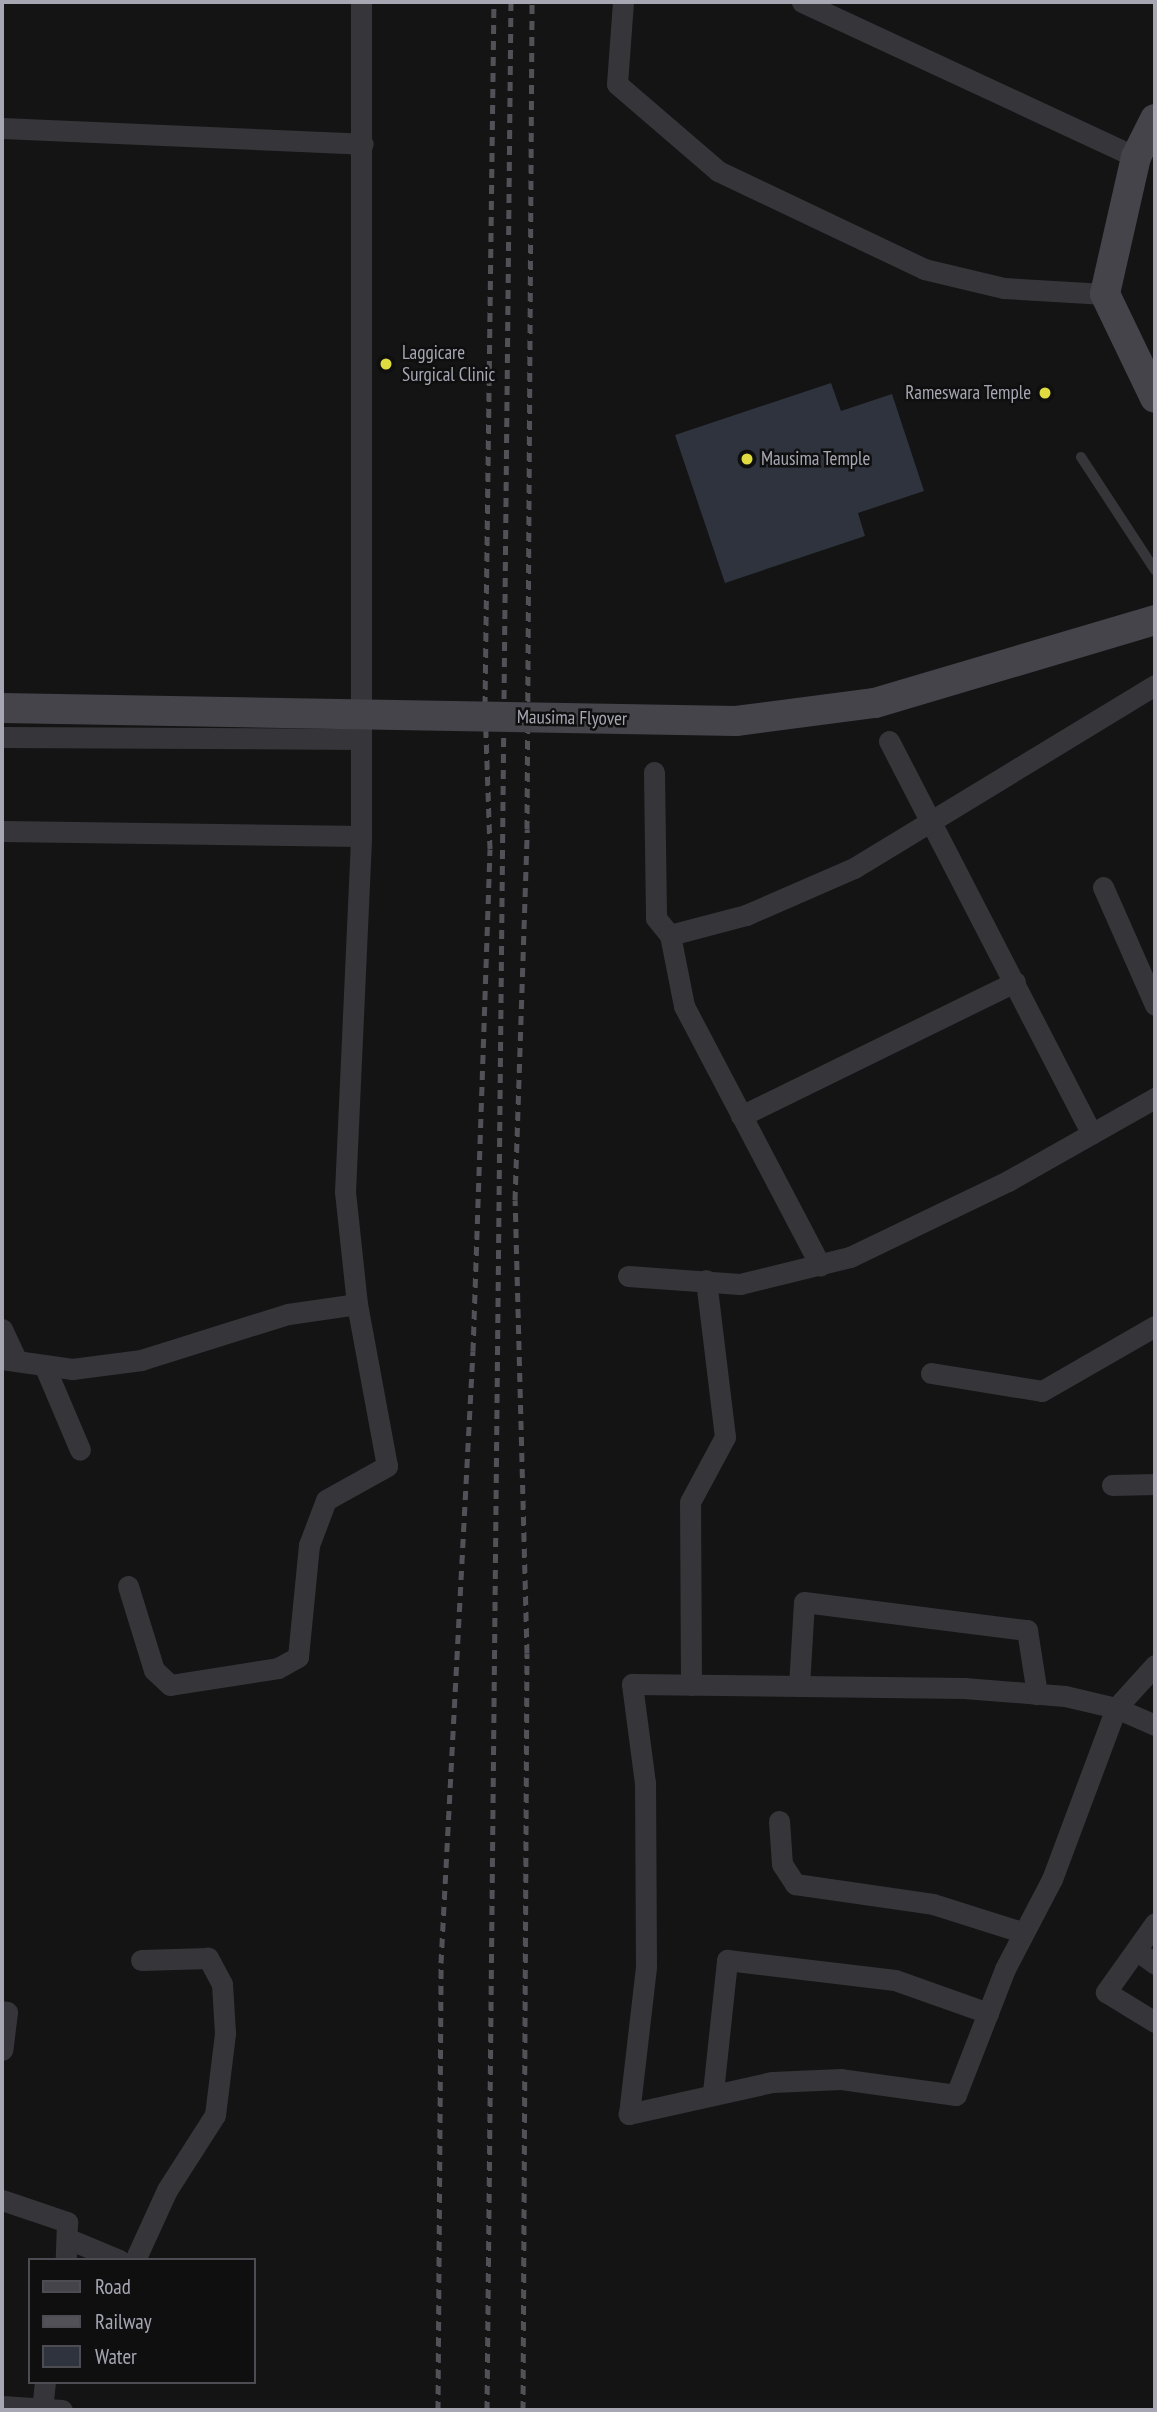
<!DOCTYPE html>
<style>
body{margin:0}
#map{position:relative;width:1157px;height:2412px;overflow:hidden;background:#141415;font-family:"PT Sans Narrow",sans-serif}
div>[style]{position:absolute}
.water>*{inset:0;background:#2e333d}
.lane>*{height:10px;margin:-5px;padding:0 5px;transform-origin:5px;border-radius:5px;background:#36353a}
.street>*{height:21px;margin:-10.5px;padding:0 10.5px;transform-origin:10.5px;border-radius:10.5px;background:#36353a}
.secondary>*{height:30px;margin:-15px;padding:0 15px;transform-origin:15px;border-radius:15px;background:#44444a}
.rail>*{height:5px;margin-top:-2.5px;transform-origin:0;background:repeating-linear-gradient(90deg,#515157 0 9px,transparent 0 16px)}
.secondary-bridge>*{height:30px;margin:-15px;padding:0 15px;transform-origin:15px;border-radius:15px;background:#44444a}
.dots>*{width:19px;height:19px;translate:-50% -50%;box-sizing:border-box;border:4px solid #0f0f10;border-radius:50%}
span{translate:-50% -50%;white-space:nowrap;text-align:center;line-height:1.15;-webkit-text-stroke:5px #0f0f10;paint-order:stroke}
.poi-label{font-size:19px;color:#a7a7b4}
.left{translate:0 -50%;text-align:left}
.right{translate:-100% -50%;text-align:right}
.street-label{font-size:19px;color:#a7a7b4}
.frame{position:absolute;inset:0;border:4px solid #a7a7b4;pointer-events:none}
.legend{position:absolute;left:28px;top:2258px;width:228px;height:126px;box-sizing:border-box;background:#0f0f10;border:2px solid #4c4c52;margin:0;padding:9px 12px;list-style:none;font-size:21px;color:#a7a7b4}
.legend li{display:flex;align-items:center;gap:14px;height:35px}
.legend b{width:35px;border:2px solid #4c4c52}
</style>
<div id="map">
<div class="water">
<i style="clip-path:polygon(831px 383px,841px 411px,892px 394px,924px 491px,858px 513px,865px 536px,725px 583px,675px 435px)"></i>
</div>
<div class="lane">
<i style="left:1081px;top:457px;width:135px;rotate:56.8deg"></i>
</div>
<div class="street">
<i style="left:623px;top:2px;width:82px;rotate:94.2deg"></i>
<i style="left:617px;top:84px;width:133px;rotate:40.7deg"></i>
<i style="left:718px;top:171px;width:228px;rotate:25.4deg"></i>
<i style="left:924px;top:269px;width:82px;rotate:13.4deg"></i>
<i style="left:1004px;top:288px;width:101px;rotate:3.4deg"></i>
<i style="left:802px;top:2px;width:368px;rotate:24.9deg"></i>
<i style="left:2px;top:128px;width:361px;rotate:2.5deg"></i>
<i style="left:2px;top:737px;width:359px;rotate:0.3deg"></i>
<i style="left:889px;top:741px;width:442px;rotate:62.7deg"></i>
<i style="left:654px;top:772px;width:146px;rotate:89.2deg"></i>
<i style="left:656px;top:918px;width:22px;rotate:51deg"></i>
<i style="left:670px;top:935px;width:79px;rotate:-14.7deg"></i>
<i style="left:746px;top:915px;width:118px;rotate:-23.5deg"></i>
<i style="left:854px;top:868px;width:352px;rotate:-31.3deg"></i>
<i style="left:2px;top:831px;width:359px;rotate:0.8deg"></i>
<i style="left:1103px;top:887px;width:129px;rotate:66.2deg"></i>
<i style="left:670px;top:935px;width:72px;rotate:78.8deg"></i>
<i style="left:684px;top:1006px;width:293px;rotate:62.3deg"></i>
<i style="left:741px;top:1116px;width:305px;rotate:-26.1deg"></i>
<i style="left:628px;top:1276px;width:112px;rotate:4.1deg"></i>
<i style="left:740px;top:1284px;width:113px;rotate:-13.8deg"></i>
<i style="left:850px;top:1257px;width:175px;rotate:-25.7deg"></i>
<i style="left:1008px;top:1181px;width:169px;rotate:-29.5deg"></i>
<i style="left:2px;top:1329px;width:35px;rotate:65deg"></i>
<i style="left:2px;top:1359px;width:71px;rotate:8.1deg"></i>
<i style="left:72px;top:1369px;width:70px;rotate:-7.4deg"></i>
<i style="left:141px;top:1360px;width:154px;rotate:-17.4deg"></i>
<i style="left:288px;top:1314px;width:70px;rotate:-8.2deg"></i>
<i style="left:357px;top:1304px;width:113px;rotate:-96.1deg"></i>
<i style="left:345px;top:1192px;width:356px;rotate:-87.4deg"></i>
<i style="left:361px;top:836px;width:834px;rotate:-90deg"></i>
<i style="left:44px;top:1365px;width:92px;rotate:67deg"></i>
<i style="left:931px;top:1373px;width:112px;rotate:9.2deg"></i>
<i style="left:1042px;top:1391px;width:130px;rotate:-29.9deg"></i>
<i style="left:1112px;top:1485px;width:43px;rotate:-1.3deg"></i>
<i style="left:128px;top:1586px;width:88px;rotate:72.8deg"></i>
<i style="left:154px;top:1670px;width:22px;rotate:43deg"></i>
<i style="left:170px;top:1685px;width:109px;rotate:-8.9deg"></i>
<i style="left:278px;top:1668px;width:23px;rotate:-29deg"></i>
<i style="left:298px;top:1657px;width:113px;rotate:-84.4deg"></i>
<i style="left:309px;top:1545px;width:48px;rotate:-69.3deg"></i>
<i style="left:326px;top:1500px;width:70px;rotate:-29.1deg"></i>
<i style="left:387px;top:1466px;width:165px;rotate:-100.5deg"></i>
<i style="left:1155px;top:1665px;width:58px;rotate:132.2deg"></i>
<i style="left:1116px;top:1708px;width:183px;rotate:110.5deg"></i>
<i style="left:1052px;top:1879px;width:102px;rotate:117.6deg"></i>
<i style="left:1005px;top:1969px;width:135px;rotate:111.3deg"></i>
<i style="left:956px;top:2095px;width:116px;rotate:-172.1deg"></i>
<i style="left:841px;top:2079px;width:69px;rotate:177.5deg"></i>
<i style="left:772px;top:2082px;width:147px;rotate:167.4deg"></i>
<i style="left:629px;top:2114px;width:149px;rotate:-83.4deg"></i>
<i style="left:646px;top:1966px;width:183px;rotate:-90.3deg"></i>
<i style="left:645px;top:1783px;width:100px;rotate:-97.5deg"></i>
<i style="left:632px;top:1684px;width:332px;rotate:0.7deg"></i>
<i style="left:964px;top:1688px;width:101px;rotate:4.5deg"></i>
<i style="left:1065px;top:1696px;width:52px;rotate:13.2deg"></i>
<i style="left:1116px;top:1708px;width:43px;rotate:23.6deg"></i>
<i style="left:691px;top:1685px;width:183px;rotate:-90.3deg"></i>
<i style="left:690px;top:1502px;width:74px;rotate:-61.7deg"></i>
<i style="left:725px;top:1437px;width:158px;rotate:-96.9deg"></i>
<i style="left:799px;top:1686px;width:84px;rotate:-86.6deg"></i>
<i style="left:804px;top:1602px;width:225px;rotate:7.2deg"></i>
<i style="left:1027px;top:1630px;width:65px;rotate:81.1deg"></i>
<i style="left:779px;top:1821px;width:43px;rotate:86deg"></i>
<i style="left:782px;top:1864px;width:24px;rotate:57deg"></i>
<i style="left:795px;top:1884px;width:139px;rotate:8.2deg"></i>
<i style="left:933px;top:1904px;width:93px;rotate:17.5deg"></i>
<i style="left:1155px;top:1923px;width:85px;rotate:125.4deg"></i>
<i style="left:1106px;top:1992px;width:57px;rotate:31.5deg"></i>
<i style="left:1136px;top:1950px;width:24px;rotate:36deg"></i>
<i style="left:2px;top:2011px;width:5px;rotate:11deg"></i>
<i style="left:7px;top:2012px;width:38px;rotate:97deg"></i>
<i style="left:713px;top:2092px;width:133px;rotate:-83.9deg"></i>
<i style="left:727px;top:1960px;width:169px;rotate:6.8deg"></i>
<i style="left:895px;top:1980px;width:99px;rotate:19.5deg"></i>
<i style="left:2px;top:2200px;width:69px;rotate:18.7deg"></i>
<i style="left:67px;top:2222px;width:38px;rotate:92deg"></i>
<i style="left:71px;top:2240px;width:52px;rotate:22.6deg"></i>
<i style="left:135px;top:2260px;width:77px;rotate:-65.4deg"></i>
<i style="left:167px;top:2190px;width:89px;rotate:-57.4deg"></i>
<i style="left:215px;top:2115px;width:83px;rotate:-83deg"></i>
<i style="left:225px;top:2033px;width:49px;rotate:-93.5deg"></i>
<i style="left:222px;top:1984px;width:30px;rotate:-118deg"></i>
<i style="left:208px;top:1958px;width:67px;rotate:178.3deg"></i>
<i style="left:2px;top:2406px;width:60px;rotate:3.8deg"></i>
<i style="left:42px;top:2410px;width:28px;rotate:-84deg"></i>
</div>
<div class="secondary">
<i style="left:1155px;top:119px;width:42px;rotate:116.6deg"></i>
<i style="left:1136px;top:157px;width:140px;rotate:102.8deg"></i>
<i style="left:1105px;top:294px;width:115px;rotate:64.3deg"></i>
<i style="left:736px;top:721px;width:140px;rotate:-7.4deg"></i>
<i style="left:875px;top:703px;width:292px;rotate:-16.5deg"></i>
</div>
<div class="rail">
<i style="left:438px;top:2410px;width:447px;rotate:-89.6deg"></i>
<i style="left:441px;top:1963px;width:613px;rotate:-87.01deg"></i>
<i style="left:473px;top:1351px;width:502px;rotate:-88.06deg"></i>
<i style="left:490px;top:849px;width:144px;rotate:-92deg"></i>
<i style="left:485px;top:705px;width:703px;rotate:-89.27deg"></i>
<i style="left:487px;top:2410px;width:2408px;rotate:-89.43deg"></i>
<i style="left:523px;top:2410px;width:757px;rotate:-89.7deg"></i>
<i style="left:527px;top:1653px;width:453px;rotate:-91.5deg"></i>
<i style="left:515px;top:1200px;width:371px;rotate:-88.1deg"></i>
<i style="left:527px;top:829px;width:827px;rotate:-89.65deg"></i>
</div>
<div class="secondary-bridge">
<i style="left:2px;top:708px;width:734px;rotate:1.01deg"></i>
</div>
<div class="dots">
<i style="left:386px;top:364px;background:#e0db41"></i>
<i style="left:1045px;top:393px;background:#e0db41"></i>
<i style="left:747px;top:459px;background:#e0db41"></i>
</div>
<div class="poi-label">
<span class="left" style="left:402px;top:364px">Laggicare<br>Surgical Clinic</span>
<span class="right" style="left:1031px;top:393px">Rameswara Temple</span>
<span class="left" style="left:761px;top:459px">Mausima Temple</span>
</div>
<div class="street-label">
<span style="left:572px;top:718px;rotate:1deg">Mausima Flyover</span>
</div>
<div class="frame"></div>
<ul class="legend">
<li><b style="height:9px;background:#44444a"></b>Road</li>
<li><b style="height:9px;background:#515157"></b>Railway</li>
<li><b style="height:19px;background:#2e333d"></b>Water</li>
</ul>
</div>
